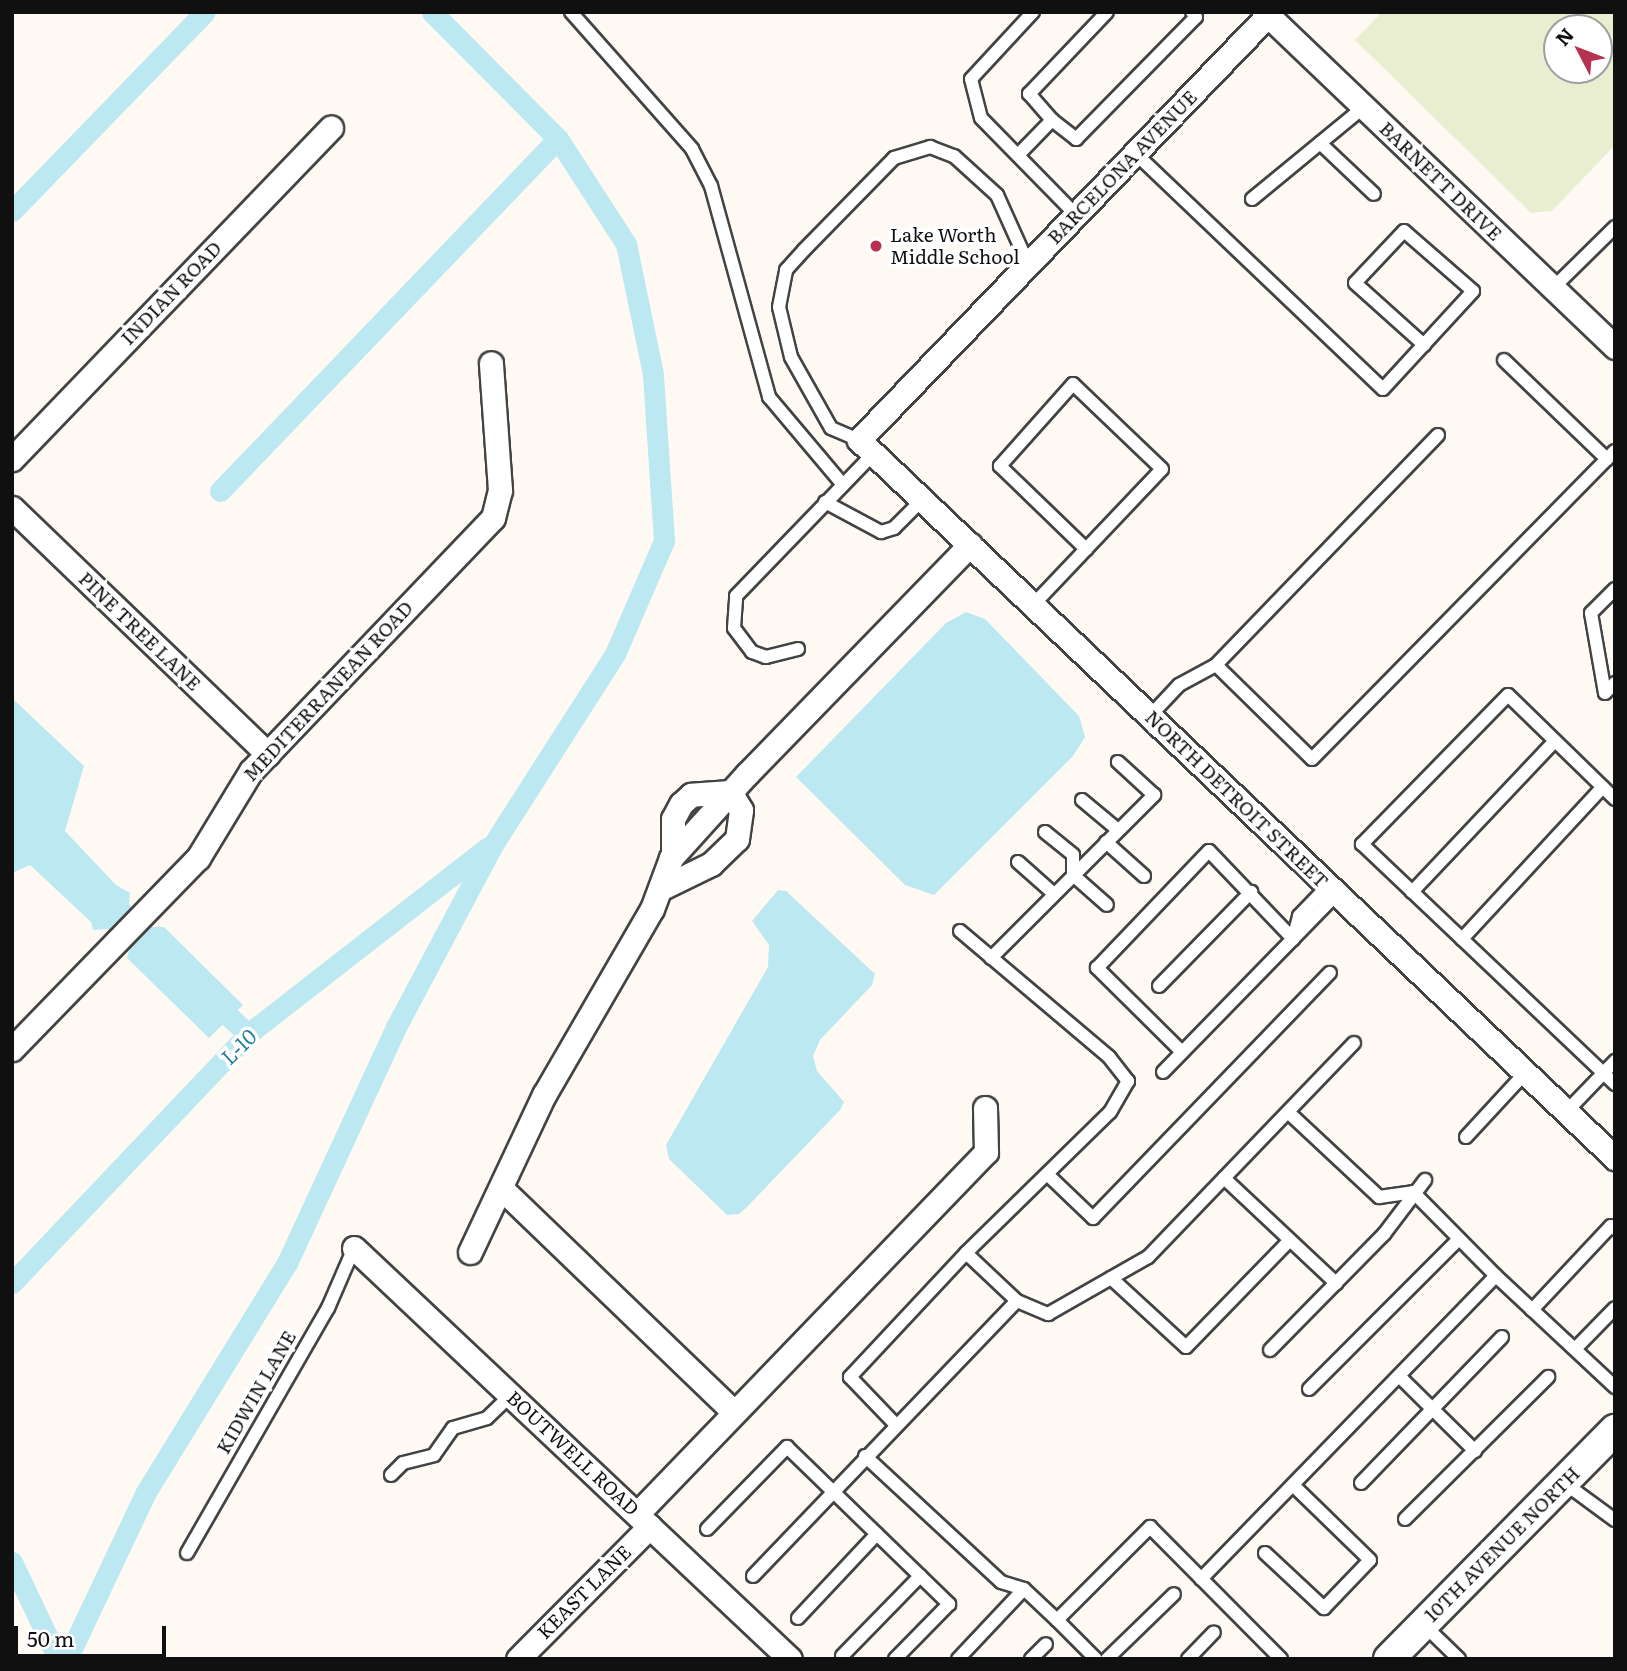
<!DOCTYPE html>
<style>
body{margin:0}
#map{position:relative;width:1627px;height:1671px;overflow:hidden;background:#fefaf3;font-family:Literata,serif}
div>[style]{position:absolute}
.pitch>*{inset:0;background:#eaeed0}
.water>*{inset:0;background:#bce8f1}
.canal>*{height:21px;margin:-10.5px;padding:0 10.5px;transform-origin:10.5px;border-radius:10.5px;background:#bce8f1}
.roads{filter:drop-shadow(2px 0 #434343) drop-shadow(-2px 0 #434343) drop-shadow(0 2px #434343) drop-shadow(0 -2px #434343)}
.service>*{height:12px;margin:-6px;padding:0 6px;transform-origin:6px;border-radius:6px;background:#fff}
.minor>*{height:23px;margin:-11.5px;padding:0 11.5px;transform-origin:11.5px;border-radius:11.5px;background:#fff}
.tertiary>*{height:30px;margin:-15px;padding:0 15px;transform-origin:15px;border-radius:15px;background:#fff}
.dots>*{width:19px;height:19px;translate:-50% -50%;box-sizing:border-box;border:4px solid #fff;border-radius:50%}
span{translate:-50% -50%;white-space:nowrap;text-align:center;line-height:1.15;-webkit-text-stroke:7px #fff;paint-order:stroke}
.street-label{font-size:19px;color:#101010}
.poi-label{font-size:19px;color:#101010}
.left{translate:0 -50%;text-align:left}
.water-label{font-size:21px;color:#227b98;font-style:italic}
.frame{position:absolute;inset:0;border:14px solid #101010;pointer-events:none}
.north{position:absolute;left:1543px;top:14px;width:70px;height:70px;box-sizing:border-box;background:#fff;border:2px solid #9f9f9f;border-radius:50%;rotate:312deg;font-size:19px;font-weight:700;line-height:28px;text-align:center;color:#101010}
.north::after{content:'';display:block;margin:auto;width:24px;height:32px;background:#b53351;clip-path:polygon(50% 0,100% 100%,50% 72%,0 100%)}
.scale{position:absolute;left:14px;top:1626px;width:152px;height:32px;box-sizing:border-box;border:4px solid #101010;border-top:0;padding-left:9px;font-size:21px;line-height:24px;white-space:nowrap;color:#101010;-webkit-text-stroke:5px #fff;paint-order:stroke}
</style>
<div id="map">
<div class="pitch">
<i style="clip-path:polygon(evenodd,1382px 12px,1615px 12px,1615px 145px,1552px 211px,1531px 213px,1355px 40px,1382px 12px,1557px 28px,1599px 28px,1599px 70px,1557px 70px,1557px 28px)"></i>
</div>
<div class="water">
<i style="clip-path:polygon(966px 612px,985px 619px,1079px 716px,1085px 737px,1073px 756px,934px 895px,905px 885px,796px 777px,946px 623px)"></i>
<i style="clip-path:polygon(12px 698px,84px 766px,65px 831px,116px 885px,130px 893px,129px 904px,150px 927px,164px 927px,243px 1005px,209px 1038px,127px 958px,129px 950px,107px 929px,93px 930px,91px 922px,30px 865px,12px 873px)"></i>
<i style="clip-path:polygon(778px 890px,786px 891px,875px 974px,872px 985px,820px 1040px,813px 1056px,817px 1071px,844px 1102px,840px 1110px,747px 1207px,739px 1214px,727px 1215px,669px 1159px,666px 1145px,768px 967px,769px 945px,752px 921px)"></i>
</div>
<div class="canal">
<i style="left:12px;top:211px;width:277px;rotate:-45.9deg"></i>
<i style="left:220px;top:491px;width:488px;rotate:-46.2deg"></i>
<i style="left:209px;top:998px;width:53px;rotate:42.7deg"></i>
<i style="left:12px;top:1283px;width:343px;rotate:-46.5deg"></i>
<i style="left:248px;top:1034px;width:303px;rotate:-37.9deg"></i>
<i style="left:12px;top:1562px;width:107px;rotate:64.6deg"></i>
<i style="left:67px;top:1659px;width:185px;rotate:-64.7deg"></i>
<i style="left:146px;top:1492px;width:269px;rotate:-58.4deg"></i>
<i style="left:287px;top:1263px;width:260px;rotate:-65.2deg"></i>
<i style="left:396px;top:1027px;width:208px;rotate:-62deg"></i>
<i style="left:494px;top:843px;width:224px;rotate:-57.4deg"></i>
<i style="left:615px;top:654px;width:123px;rotate:-66.6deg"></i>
<i style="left:664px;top:541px;width:167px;rotate:-93.8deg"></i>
<i style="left:653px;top:374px;width:133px;rotate:-101.7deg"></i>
<i style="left:626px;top:244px;width:125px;rotate:-122.9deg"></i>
<i style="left:558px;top:139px;width:179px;rotate:-134.8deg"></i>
</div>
<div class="roads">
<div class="service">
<i style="left:571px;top:12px;width:183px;rotate:48.5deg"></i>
<i style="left:692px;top:149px;width:42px;rotate:62.8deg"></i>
<i style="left:711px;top:186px;width:219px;rotate:74.6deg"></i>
<i style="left:769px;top:397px;width:115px;rotate:49.9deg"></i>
<i style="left:1033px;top:12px;width:91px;rotate:132.8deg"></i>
<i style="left:971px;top:79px;width:40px;rotate:75.6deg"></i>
<i style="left:981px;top:118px;width:136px;rotate:45.6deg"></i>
<i style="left:1052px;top:120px;width:31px;rotate:38deg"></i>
<i style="left:1076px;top:139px;width:171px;rotate:-45.5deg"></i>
<i style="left:1196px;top:17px;width:6px;rotate:-129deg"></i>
<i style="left:1320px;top:143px;width:74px;rotate:43.4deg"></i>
<i style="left:1135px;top:153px;width:342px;rotate:43.6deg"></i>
<i style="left:1383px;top:389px;width:133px;rotate:-47.4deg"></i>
<i style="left:1473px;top:291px;width:91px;rotate:-139deg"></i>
<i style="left:1404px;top:231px;width:71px;rotate:133.3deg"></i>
<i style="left:1355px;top:283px;width:93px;rotate:41.9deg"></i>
<i style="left:1018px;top:155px;width:49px;rotate:-45.8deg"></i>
<i style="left:1052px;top:120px;width:35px;rotate:-131deg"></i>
<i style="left:1029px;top:94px;width:113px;rotate:-46.4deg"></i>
<i style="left:1252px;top:199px;width:145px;rotate:-39.4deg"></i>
<i style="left:1553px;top:288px;width:87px;rotate:-44.5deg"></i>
<i style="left:1504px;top:360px;width:143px;rotate:43.9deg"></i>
<i style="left:1438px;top:435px;width:320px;rotate:134deg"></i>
<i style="left:1216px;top:665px;width:134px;rotate:44.4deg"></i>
<i style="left:1312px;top:759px;width:432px;rotate:-45.5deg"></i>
<i style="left:859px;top:440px;width:30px;rotate:-157deg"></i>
<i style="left:831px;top:428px;width:81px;rotate:-119.4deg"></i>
<i style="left:791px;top:357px;width:51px;rotate:-103.5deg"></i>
<i style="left:779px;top:307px;width:38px;rotate:-79deg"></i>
<i style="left:786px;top:270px;width:27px;rotate:-48deg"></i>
<i style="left:804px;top:250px;width:129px;rotate:-45.6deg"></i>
<i style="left:894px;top:158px;width:38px;rotate:-17deg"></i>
<i style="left:930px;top:147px;width:26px;rotate:21deg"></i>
<i style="left:954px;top:156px;width:58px;rotate:42.2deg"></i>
<i style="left:997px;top:195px;width:76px;rotate:65.8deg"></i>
<i style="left:825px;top:502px;width:64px;rotate:28.2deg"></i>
<i style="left:881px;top:532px;width:14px;rotate:-17deg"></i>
<i style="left:894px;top:528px;width:40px;rotate:-45deg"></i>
<i style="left:1615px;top:589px;width:34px;rotate:135deg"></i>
<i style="left:1591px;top:613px;width:81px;rotate:80.1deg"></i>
<i style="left:1605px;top:693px;width:14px;rotate:-45deg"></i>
<i style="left:1033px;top:605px;width:187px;rotate:-46.5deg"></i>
<i style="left:1162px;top:469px;width:123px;rotate:-136.3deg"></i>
<i style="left:1073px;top:384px;width:110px;rotate:131.7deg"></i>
<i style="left:1000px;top:466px;width:120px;rotate:44deg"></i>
<i style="left:798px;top:649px;width:33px;rotate:166deg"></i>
<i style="left:766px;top:657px;width:15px;rotate:-160deg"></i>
<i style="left:752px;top:652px;width:30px;rotate:-127deg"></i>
<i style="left:734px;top:628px;width:32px;rotate:-86deg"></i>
<i style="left:736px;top:596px;width:197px;rotate:-46deg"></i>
<i style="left:1150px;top:716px;width:42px;rotate:-46.9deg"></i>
<i style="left:1179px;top:685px;width:42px;rotate:-28.4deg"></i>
<i style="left:1615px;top:799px;width:149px;rotate:-135.8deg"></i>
<i style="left:1508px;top:695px;width:209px;rotate:134.4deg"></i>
<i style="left:1362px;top:844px;width:349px;rotate:43.5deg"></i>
<i style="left:1082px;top:800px;width:47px;rotate:39.8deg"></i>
<i style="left:1045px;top:832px;width:36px;rotate:39deg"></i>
<i style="left:1073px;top:855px;width:20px;rotate:90deg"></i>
<i style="left:1073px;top:875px;width:45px;rotate:41.4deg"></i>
<i style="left:1106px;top:842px;width:51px;rotate:41.8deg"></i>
<i style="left:1018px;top:862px;width:48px;rotate:41.6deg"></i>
<i style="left:1412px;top:892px;width:208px;rotate:-46.6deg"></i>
<i style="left:960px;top:931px;width:195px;rotate:40.2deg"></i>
<i style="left:1109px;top:1057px;width:31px;rotate:52deg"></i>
<i style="left:1128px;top:1081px;width:36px;rotate:120deg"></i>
<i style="left:1110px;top:1112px;width:202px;rotate:135.6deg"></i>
<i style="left:1294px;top:935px;width:20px;rotate:-75deg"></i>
<i style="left:1299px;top:916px;width:42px;rotate:-46deg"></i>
<i style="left:1462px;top:939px;width:207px;rotate:-47.2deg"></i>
<i style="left:991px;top:958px;width:231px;rotate:-45deg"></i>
<i style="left:1154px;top:795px;width:49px;rotate:-137.5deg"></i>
<i style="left:1159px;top:986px;width:132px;rotate:-45.6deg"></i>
<i style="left:1182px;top:1052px;width:120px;rotate:-135.3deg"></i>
<i style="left:1097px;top:968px;width:162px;rotate:-46.3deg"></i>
<i style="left:1209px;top:851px;width:122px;rotate:46.3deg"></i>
<i style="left:1163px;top:1072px;width:249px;rotate:-45.7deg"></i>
<i style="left:1288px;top:1112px;width:125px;rotate:43deg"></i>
<i style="left:1379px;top:1197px;width:34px;rotate:-8deg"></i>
<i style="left:1413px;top:1192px;width:118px;rotate:45.3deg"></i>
<i style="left:1566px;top:1112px;width:71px;rotate:-46.1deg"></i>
<i style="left:1466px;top:1137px;width:87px;rotate:-47.3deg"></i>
<i style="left:1047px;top:1174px;width:64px;rotate:43.7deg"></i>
<i style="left:1093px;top:1218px;width:341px;rotate:-46deg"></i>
<i style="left:1224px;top:1178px;width:154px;rotate:43.2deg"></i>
<i style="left:1111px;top:1278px;width:102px;rotate:42.6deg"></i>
<i style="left:1186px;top:1347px;width:149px;rotate:-45.8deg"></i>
<i style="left:1017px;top:1301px;width:34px;rotate:23deg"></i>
<i style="left:1048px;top:1314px;width:115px;rotate:-29.7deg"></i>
<i style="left:1148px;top:1257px;width:297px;rotate:-46.1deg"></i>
<i style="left:1532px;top:1310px;width:115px;rotate:-46.8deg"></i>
<i style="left:1611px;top:1226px;width:5px;rotate:37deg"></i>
<i style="left:1575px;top:1349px;width:57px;rotate:-45.7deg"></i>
<i style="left:1270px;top:1350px;width:163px;rotate:-45.5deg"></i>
<i style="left:1384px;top:1234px;width:68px;rotate:-52.8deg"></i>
<i style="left:1399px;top:1376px;width:107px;rotate:44.6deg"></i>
<i style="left:1309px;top:1389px;width:212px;rotate:-45deg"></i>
<i style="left:865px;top:1456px;width:185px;rotate:42.8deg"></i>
<i style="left:1001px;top:1582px;width:24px;rotate:17deg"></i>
<i style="left:391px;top:1475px;width:17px;rotate:-45deg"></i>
<i style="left:403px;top:1463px;width:32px;rotate:-14deg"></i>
<i style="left:434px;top:1455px;width:33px;rotate:-55deg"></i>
<i style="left:453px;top:1428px;width:35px;rotate:-16deg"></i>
<i style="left:487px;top:1418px;width:33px;rotate:-44deg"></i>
<i style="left:1563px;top:1482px;width:64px;rotate:36.2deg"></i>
<i style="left:1361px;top:1483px;width:203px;rotate:-46deg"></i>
<i style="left:1405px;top:1519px;width:202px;rotate:-44.8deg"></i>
<i style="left:707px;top:1529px;width:115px;rotate:-45.7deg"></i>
<i style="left:787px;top:1447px;width:226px;rotate:44.1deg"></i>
<i style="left:949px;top:1604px;width:77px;rotate:134.5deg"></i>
<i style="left:187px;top:1553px;width:283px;rotate:-60.1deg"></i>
<i style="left:328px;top:1308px;width:65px;rotate:-66.6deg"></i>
<i style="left:1265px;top:1553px;width:81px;rotate:43deg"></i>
<i style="left:1324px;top:1608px;width:66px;rotate:-46.2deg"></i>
<i style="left:1370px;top:1560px;width:107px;rotate:-135.8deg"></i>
<i style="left:753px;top:1576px;width:381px;rotate:-46.2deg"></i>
<i style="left:1017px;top:1301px;width:70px;rotate:-136.7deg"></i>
<i style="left:966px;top:1253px;width:170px;rotate:133.1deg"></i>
<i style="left:850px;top:1377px;width:66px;rotate:46.2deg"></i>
<i style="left:1201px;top:1579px;width:423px;rotate:-45.8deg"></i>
<i style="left:1496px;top:1276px;width:163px;rotate:43deg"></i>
<i style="left:798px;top:1618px;width:115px;rotate:-46.8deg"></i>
<i style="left:1057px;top:1620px;width:55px;rotate:45deg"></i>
<i style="left:1424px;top:1625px;width:49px;rotate:44.2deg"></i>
<i style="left:842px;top:1656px;width:112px;rotate:-45.7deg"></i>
<i style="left:958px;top:1659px;width:96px;rotate:-46.7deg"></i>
<i style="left:1024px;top:1589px;width:45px;rotate:43.2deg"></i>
<i style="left:1057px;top:1620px;width:132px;rotate:-45deg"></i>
<i style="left:1150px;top:1527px;width:186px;rotate:45.2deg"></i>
<i style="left:1031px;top:1659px;width:21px;rotate:-45deg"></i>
<i style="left:1107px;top:1659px;width:93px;rotate:-44.1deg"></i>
<i style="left:1188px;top:1659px;width:37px;rotate:-46deg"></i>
</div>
<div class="minor">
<i style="left:1615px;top:347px;width:480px;rotate:-136.3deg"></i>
<i style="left:1268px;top:15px;width:590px;rotate:133.9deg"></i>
<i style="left:859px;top:440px;width:1043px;rotate:43.52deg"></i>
<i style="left:12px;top:459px;width:460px;rotate:-46.1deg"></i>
<i style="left:12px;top:508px;width:355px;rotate:43.9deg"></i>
<i style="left:660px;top:889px;width:57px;rotate:-26.1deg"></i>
<i style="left:711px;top:864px;width:36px;rotate:-44deg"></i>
<i style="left:737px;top:839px;width:29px;rotate:-82deg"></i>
<i style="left:741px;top:810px;width:21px;rotate:-121deg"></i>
<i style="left:730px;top:792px;width:39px;rotate:176deg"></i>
<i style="left:691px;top:795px;width:13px;rotate:138deg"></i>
<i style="left:681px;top:804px;width:17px;rotate:118deg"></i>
<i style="left:673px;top:819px;width:36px;rotate:90deg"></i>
<i style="left:12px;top:1049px;width:267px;rotate:-45.8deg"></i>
<i style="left:198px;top:858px;width:102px;rotate:-58.7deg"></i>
<i style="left:251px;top:771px;width:350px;rotate:-46.3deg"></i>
<i style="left:493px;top:518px;width:29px;rotate:-76deg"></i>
<i style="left:500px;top:490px;width:127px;rotate:-94.1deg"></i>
<i style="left:501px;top:1188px;width:323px;rotate:43.9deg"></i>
<i style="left:354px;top:1248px;width:599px;rotate:43.31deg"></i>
<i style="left:470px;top:1252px;width:174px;rotate:-64.8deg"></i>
<i style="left:544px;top:1095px;width:215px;rotate:-59.9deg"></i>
<i style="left:652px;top:909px;width:54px;rotate:-69.6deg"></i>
<i style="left:671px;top:858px;width:113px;rotate:-47.9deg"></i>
<i style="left:747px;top:774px;width:320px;rotate:-45.8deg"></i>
<i style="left:637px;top:1514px;width:503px;rotate:-46.05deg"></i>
<i style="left:986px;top:1152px;width:44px;rotate:-91.3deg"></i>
<i style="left:518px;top:1659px;width:187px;rotate:-45.2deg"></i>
</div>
<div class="tertiary">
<i style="left:1389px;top:1659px;width:322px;rotate:-45.4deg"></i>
</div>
</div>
<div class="dots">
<i style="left:876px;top:246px;background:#b53351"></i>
</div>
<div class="street-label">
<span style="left:1122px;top:167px;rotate:-46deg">BARCELONA AVENUE</span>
<span style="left:1441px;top:181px;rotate:44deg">BARNETT DRIVE</span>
<span style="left:171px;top:293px;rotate:-46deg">INDIAN ROAD</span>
<span style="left:140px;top:631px;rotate:44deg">PINE TREE LANE</span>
<span style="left:328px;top:691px;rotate:-47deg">MEDITERRANEAN ROAD</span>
<span style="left:1237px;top:799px;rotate:44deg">NORTH DETROIT STREET</span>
<span style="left:256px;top:1392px;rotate:-60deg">KIDWIN LANE</span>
<span style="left:573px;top:1453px;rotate:43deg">BOUTWELL ROAD</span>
<span style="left:1502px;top:1544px;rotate:-45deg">10TH AVENUE NORTH</span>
<span style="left:584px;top:1592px;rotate:-45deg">KEAST LANE</span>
</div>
<div class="poi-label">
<span class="left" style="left:890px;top:246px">Lake Worth<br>Middle School</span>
</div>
<div class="water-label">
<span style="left:238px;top:1046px;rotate:-45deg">L-10</span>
</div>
<div class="frame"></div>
<div class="north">N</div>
<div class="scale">50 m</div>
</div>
